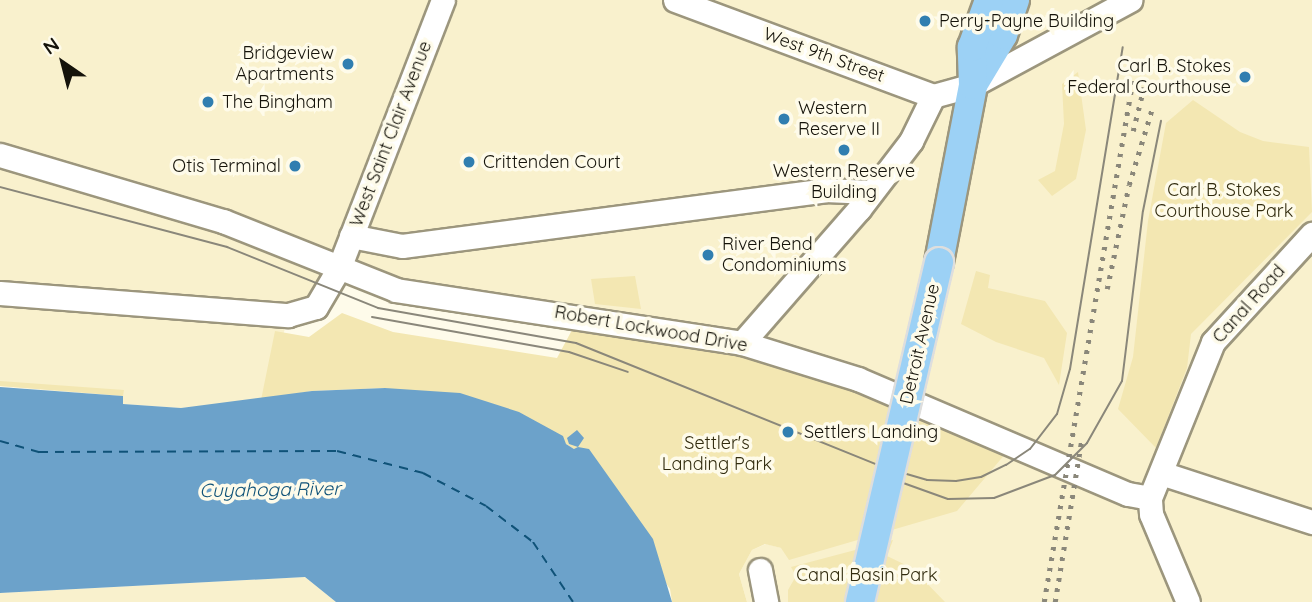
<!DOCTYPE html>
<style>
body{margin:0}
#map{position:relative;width:1312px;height:602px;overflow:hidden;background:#fefbea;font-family:Quicksand,sans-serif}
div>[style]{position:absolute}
.built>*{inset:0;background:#f9f1cd}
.green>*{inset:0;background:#f3e7b2}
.water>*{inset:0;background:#6ca2ca}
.ferry>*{height:2px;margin-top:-1px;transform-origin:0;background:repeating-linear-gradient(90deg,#0f5278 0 9px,transparent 0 16px)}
.roads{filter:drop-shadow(2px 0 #9c967d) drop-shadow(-2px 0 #9c967d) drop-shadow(0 2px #9c967d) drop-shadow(0 -2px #9c967d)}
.minor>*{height:23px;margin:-11.5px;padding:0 11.5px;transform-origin:11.5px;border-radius:11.5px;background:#fff}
.major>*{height:28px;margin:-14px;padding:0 14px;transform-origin:14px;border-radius:14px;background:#9cd1f5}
.tram>*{height:2px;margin:-1px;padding:0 1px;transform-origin:1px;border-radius:1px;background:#8a877a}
.rail>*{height:4.5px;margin-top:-2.25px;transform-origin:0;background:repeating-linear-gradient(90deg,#8a877a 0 3.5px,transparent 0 10.5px)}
.bridges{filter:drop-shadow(2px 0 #dededd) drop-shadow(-2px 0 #dededd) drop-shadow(0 2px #dededd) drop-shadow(0 -2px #dededd)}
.major-bridge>*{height:28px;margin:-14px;padding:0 14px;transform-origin:14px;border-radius:14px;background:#9cd1f5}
.dots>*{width:19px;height:19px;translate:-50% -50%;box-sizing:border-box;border:4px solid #fefbea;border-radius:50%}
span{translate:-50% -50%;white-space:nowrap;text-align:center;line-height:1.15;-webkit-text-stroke:7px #fefbea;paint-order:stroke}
.poi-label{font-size:18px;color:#15130a}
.left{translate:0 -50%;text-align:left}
.right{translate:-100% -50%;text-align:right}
.street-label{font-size:18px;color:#15130a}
.park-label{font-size:18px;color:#312b0e}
.water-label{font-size:19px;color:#0f5278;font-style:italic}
.north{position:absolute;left:28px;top:28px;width:70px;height:70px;-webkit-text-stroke:5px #fefbea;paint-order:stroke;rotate:325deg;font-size:19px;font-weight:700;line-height:28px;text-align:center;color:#15130a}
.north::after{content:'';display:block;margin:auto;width:24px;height:32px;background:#15130a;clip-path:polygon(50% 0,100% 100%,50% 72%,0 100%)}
</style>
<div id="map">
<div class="built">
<i style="clip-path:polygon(0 0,1312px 0,1312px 602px,747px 602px,739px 574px,752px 550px,766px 544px,781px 548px,858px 379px,339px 269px,316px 307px,288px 316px,269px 392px,261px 400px,181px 408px,123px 404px,123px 396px,0 386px)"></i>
<i style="clip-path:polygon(305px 577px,336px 602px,0 602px,0 593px)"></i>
</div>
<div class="green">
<i style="clip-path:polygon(1078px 72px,1086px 130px,1076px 179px,1052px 196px,1038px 180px,1055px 171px,1064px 124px,1062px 84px)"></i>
<i style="clip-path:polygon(1193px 100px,1240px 132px,1263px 141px,1309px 147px,1312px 212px,1191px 334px,1187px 368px,1156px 448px,1118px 409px,1133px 357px,1148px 221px,1166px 123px)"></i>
<i style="clip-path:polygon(976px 271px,990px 275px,988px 288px,1045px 301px,1067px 333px,1059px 385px,1044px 358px,996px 342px,961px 324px)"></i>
<i style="clip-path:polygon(635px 276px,641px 309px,595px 304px,591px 279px)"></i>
<i style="clip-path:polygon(342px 313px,393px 332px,557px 358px,572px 330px,740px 354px,870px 394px,1006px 453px,957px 511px,789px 560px,781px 548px,765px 544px,752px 550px,739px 574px,747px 602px,672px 602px,670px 589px,574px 449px,566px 444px,385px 388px,312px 391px,261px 400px,275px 331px,309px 337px)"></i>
<i style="clip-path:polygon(0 381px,124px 390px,123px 396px,0 386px)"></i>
<i style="clip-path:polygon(893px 540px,887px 556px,912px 568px,945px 602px,788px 602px,788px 590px,796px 576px,791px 567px)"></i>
</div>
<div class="water">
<i style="clip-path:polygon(0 387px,123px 396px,123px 404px,181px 408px,312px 391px,385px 388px,460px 393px,519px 412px,563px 436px,566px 444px,574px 449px,578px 447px,569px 444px,567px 438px,577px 430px,584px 438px,578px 447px,589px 449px,653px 539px,672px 602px,336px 602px,305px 577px,0 593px)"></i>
</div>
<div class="ferry">
<i style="left:0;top:441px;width:41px;rotate:15.8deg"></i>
<i style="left:39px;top:452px;width:298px;rotate:-0.2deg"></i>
<i style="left:337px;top:451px;width:89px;rotate:14.3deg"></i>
<i style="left:423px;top:473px;width:71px;rotate:27.6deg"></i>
<i style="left:486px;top:506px;width:59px;rotate:37.5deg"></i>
<i style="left:533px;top:542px;width:72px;rotate:56.3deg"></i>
</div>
<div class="roads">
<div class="minor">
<i style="left:675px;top:0;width:275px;rotate:20.4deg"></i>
<i style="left:933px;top:96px;width:41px;rotate:-15.4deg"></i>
<i style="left:973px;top:85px;width:179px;rotate:-28.4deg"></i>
<i style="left:0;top:155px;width:233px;rotate:16.5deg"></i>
<i style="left:223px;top:221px;width:186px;rotate:21.7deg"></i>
<i style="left:396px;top:290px;width:350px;rotate:8.7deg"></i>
<i style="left:742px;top:343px;width:121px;rotate:17.2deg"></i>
<i style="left:858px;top:379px;width:293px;rotate:23.1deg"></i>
<i style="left:1128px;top:494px;width:22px;rotate:10deg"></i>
<i style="left:351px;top:236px;width:52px;rotate:11.1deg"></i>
<i style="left:402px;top:246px;width:427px;rotate:-7.5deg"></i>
<i style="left:825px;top:190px;width:45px;rotate:2.5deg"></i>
<i style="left:0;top:293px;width:289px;rotate:4.4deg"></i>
<i style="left:288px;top:315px;width:29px;rotate:-16deg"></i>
<i style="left:316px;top:307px;width:45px;rotate:-59.5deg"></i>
<i style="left:339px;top:268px;width:287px;rotate:-68.8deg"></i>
<i style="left:742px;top:343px;width:178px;rotate:-48.9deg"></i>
<i style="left:859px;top:209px;width:86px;rotate:-52.6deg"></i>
<i style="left:911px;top:141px;width:50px;rotate:-63.9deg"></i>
<i style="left:1161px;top:473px;width:159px;rotate:18deg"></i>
<i style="left:760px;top:570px;width:33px;rotate:79deg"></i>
<i style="left:1188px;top:602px;width:95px;rotate:-112.8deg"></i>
<i style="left:1151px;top:514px;width:16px;rotate:-94deg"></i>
<i style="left:1150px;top:498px;width:168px;rotate:-68deg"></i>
<i style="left:1213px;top:342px;width:147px;rotate:-47.5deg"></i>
</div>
<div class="major">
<i style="left:973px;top:85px;width:58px;rotate:-59deg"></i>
<i style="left:1003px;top:35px;width:37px;rotate:-71deg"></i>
<i style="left:939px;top:262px;width:180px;rotate:-79.1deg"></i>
<i style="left:973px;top:85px;width:38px;rotate:-92deg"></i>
<i style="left:972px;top:47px;width:50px;rotate:-70.1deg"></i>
</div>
</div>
<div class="tram">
<i style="left:0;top:187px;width:235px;rotate:14.8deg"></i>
<i style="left:227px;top:247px;width:163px;rotate:22deg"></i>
<i style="left:378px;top:308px;width:201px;rotate:10deg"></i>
<i style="left:576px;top:343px;width:334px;rotate:22deg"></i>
<i style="left:886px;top:468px;width:43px;rotate:16.3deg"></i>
<i style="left:927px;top:480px;width:29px;rotate:2deg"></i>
<i style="left:956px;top:481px;width:25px;rotate:-9deg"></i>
<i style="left:981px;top:477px;width:28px;rotate:-26deg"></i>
<i style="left:1006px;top:465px;width:29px;rotate:-34deg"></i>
<i style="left:1030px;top:449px;width:44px;rotate:-52.4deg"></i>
<i style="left:1057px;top:414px;width:47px;rotate:-73.9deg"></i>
<i style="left:1070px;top:369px;width:326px;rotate:-80.7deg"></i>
<i style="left:372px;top:317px;width:200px;rotate:10.1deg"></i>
<i style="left:569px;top:352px;width:62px;rotate:18.7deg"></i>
<i style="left:881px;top:475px;width:71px;rotate:19.7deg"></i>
<i style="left:948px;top:499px;width:46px;rotate:-1.2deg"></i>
<i style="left:994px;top:498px;width:65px;rotate:-20.7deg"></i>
<i style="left:1055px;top:475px;width:45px;rotate:-45deg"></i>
<i style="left:1087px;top:443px;width:71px;rotate:-60.6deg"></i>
<i style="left:1122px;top:381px;width:171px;rotate:-83deg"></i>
<i style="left:1143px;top:211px;width:92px;rotate:-78.7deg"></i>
</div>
<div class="rail">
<i style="left:1133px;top:131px;width:45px;rotate:-76deg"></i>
<i style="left:1107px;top:289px;width:106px;rotate:-78.1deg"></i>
<i style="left:1129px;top:185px;width:79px;rotate:-73.2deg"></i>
<i style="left:1044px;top:602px;width:543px;rotate:-80.35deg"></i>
<i style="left:1055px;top:602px;width:166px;rotate:-80.7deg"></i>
</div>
<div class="bridges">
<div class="major-bridge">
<i style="left:860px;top:602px;width:349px;rotate:-76.9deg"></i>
</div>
</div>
<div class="dots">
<i style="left:925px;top:21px;background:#307eb0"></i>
<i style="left:348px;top:64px;background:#307eb0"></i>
<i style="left:1245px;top:77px;background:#307eb0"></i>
<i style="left:208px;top:102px;background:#307eb0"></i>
<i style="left:784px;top:119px;background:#307eb0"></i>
<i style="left:844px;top:150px;background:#307eb0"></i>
<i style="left:469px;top:162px;background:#307eb0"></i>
<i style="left:295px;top:166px;background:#307eb0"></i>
<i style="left:708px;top:255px;background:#307eb0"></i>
<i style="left:788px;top:432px;background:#307eb0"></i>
</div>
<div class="poi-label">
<span class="left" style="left:939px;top:21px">Perry-Payne Building</span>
<span class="right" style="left:334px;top:64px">Bridgeview<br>Apartments</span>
<span class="right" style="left:1231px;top:77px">Carl B. Stokes<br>Federal Courthouse</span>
<span class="left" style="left:222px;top:102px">The Bingham</span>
<span class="left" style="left:798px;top:119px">Western<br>Reserve II</span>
<span class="left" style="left:483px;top:162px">Crittenden Court</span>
<span class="right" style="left:281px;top:166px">Otis Terminal</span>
<span style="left:844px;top:182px">Western Reserve<br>Building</span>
<span class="left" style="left:722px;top:255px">River Bend<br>Condominiums</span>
<span class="left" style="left:804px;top:432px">Settlers Landing</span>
</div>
<div class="street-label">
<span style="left:824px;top:55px;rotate:20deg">West 9th Street</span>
<span style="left:391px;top:134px;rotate:-69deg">West Saint Clair Avenue</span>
<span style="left:1249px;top:304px;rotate:-48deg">Canal Road</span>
<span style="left:651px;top:329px;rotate:10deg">Robert Lockwood Drive</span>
<span style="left:920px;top:344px;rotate:-77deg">Detroit Avenue</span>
</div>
<div class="park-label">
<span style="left:1224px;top:201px">Carl B. Stokes<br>Courthouse Park</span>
<span style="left:717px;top:454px">Settler's<br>Landing Park</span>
<span style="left:867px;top:575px">Canal Basin Park</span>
</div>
<div class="water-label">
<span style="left:270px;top:490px;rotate:-1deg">Cuyahoga River</span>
</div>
<div class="north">N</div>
</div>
